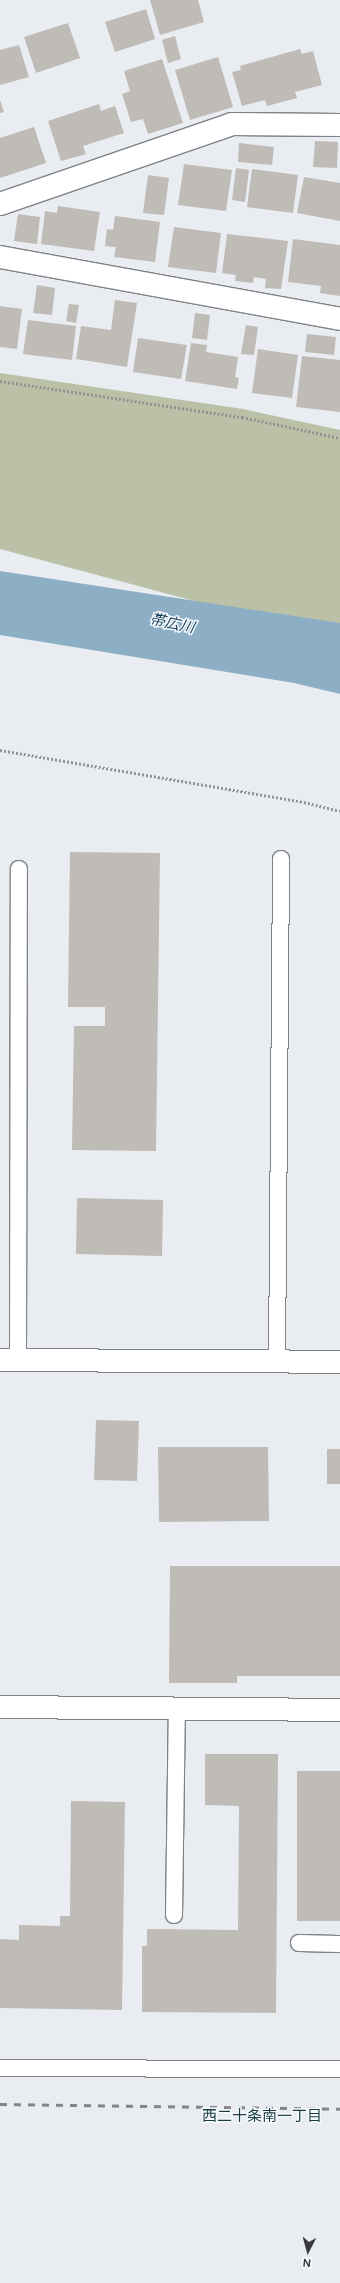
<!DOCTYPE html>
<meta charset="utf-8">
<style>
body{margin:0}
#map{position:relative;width:340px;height:2283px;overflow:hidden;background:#e9ecf1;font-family:"DM Sans","Noto Sans JP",sans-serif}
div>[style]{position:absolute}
.green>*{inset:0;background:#bac1a6}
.water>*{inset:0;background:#8cafc6}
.building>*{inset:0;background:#bfbbb7}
.path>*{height:2.5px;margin-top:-1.25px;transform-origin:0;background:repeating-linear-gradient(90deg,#919497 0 2px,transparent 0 4px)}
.roads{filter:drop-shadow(1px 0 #7f8287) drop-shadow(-1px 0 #7f8287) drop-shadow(0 1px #7f8287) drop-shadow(0 -1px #7f8287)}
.service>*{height:16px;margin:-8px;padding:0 8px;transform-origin:8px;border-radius:8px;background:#fff}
.minor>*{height:22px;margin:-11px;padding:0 11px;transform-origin:11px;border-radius:11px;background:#fff}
.rail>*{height:3px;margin-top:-1.5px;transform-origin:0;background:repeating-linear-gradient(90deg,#838589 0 7px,transparent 0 14px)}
span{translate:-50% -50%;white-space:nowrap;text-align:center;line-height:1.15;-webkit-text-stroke:3px #f6faff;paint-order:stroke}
.water-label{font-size:15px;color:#133e58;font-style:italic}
.neighbourhood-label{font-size:15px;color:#1b3d41}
.north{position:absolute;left:288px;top:2231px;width:40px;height:40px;-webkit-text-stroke:3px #f6faff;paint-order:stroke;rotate:186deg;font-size:11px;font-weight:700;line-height:16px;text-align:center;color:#37393b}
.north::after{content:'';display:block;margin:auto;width:14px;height:18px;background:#37393b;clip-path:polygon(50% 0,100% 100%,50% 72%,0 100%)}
</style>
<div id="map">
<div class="green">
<i style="clip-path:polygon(0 373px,243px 409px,340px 430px,340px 640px,0 549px)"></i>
</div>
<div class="water">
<i style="clip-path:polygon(0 571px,340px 623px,340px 694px,294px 683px,0 635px)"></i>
</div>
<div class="building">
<i style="clip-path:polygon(150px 0,198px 0,204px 22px,160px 35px)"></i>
<i style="clip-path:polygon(146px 9px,155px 39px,115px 52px,105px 22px)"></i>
<i style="clip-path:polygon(68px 23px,80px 58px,36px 73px,24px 37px)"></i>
<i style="clip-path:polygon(175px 36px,181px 59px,168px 63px,162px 40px)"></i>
<i style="clip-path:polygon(19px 45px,29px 77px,0 85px,0 50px)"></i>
<i style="clip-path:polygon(300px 49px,302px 54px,313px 51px,322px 85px,295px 92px,297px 98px,267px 106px,265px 100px,242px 106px,232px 72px,241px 70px,240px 66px)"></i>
<i style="clip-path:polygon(218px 57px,233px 107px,190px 120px,175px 70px)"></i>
<i style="clip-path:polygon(162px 59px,183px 123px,148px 134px,143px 119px,131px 122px,122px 94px,130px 91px,124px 71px)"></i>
<i style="clip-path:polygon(0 100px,4px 112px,0 113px)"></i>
<i style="clip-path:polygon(99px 104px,101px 111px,115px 106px,124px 133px,83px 146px,86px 154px,61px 161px,48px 121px)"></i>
<i style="clip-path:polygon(34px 127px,46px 163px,0 178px,0 138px)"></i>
<i style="clip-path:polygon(315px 141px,338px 142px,337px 168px,313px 167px)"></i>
<i style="clip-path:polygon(239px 143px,274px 147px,272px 165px,238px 162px)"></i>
<i style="clip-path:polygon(184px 164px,232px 170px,226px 211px,178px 205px)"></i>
<i style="clip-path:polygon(236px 168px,249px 170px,245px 202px,232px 200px)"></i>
<i style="clip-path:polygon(252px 169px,298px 175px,293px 213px,247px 207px)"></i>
<i style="clip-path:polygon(148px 175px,169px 178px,164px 215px,143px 213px)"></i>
<i style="clip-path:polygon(304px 177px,340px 183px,340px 221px,297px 213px)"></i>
<i style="clip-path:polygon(58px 206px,100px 212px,94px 251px,41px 244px,45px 211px,57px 213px)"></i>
<i style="clip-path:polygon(18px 214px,40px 217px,37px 244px,14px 241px)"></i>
<i style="clip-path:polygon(115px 216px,160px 222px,155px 262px,114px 257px,116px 247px,105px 246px,107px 229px,113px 230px)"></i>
<i style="clip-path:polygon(174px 227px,221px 233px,216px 273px,168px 267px)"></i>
<i style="clip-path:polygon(227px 234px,288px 241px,281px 289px,265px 288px,266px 279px,254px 277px,253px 283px,235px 281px,236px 275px,222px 273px)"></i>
<i style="clip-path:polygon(293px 239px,340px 245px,340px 296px,320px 293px,321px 286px,288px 282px)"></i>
<i style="clip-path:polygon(37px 285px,55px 288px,52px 315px,33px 313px)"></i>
<i style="clip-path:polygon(115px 300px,137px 303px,127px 367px,76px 359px,81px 326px,111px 330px)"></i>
<i style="clip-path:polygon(69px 304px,79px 305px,76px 323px,66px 321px)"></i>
<i style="clip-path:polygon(0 306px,22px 309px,17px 349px,0 347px)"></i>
<i style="clip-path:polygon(195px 313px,210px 315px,207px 340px,192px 338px)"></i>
<i style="clip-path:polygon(28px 320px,76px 326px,72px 360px,23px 354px)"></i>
<i style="clip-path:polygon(246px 325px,258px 327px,254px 355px,241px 354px)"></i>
<i style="clip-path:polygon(307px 334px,336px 337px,334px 355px,305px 352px)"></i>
<i style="clip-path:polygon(138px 338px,187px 345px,181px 379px,133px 372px)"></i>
<i style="clip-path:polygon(191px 343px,207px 345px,206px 352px,238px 357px,235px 377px,239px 378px,237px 389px,185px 381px)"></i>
<i style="clip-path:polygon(258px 349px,298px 355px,292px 398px,252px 393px)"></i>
<i style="clip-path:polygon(302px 356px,340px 360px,340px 412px,296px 407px)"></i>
<i style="clip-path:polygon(70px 852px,160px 853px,156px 1151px,72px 1150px,74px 1026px,105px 1026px,105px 1007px,68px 1007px)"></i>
<i style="clip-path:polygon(77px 1198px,163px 1200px,162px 1256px,76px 1254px)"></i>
<i style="clip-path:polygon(96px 1420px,139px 1421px,137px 1481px,94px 1480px)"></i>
<i style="clip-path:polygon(158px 1447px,268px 1447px,269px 1521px,159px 1522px)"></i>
<i style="clip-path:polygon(327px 1449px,340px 1449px,340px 1484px,327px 1484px)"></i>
<i style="clip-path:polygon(170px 1566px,340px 1566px,340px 1676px,237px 1676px,237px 1683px,169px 1683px)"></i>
<i style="clip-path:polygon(205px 1754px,278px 1754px,276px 2013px,142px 2012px,142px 1946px,147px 1946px,147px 1929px,238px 1930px,239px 1806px,205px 1805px)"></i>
<i style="clip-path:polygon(297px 1771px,340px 1771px,340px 1921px,297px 1921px)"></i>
<i style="clip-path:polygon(71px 1801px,125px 1802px,122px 2010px,0 2008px,0 1939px,19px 1940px,19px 1925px,60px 1926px,60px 1916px,70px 1916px)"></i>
</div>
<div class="path">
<i style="left:0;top:381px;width:245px;rotate:8.5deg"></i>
<i style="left:242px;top:417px;width:100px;rotate:12.1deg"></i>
<i style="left:0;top:750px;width:308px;rotate:9.7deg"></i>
<i style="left:304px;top:802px;width:37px;rotate:14deg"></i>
</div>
<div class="roads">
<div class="service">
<i style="left:18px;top:1360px;width:491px;rotate:-89.9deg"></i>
<i style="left:277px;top:1362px;width:503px;rotate:-89.54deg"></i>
<i style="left:174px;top:1915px;width:207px;rotate:-89.2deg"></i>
<i style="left:299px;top:1943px;width:41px;rotate:1.4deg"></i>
<i style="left:0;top:2068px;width:340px;rotate:0.2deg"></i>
</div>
<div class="minor">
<i style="left:0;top:204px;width:245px;rotate:-19deg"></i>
<i style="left:232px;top:124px;width:108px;rotate:0.5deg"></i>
<i style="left:0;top:257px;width:346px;rotate:10.3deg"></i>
<i style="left:0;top:1360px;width:340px;rotate:0.3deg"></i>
<i style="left:0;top:1707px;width:340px;rotate:0.5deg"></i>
</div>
</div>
<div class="rail">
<i style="left:0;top:2104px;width:340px;rotate:0.8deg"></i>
</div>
<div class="water-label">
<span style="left:172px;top:624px;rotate:12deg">帯広川</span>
</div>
<div class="neighbourhood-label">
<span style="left:262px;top:2117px">西二十条南一丁目</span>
</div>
<div class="north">N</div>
</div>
